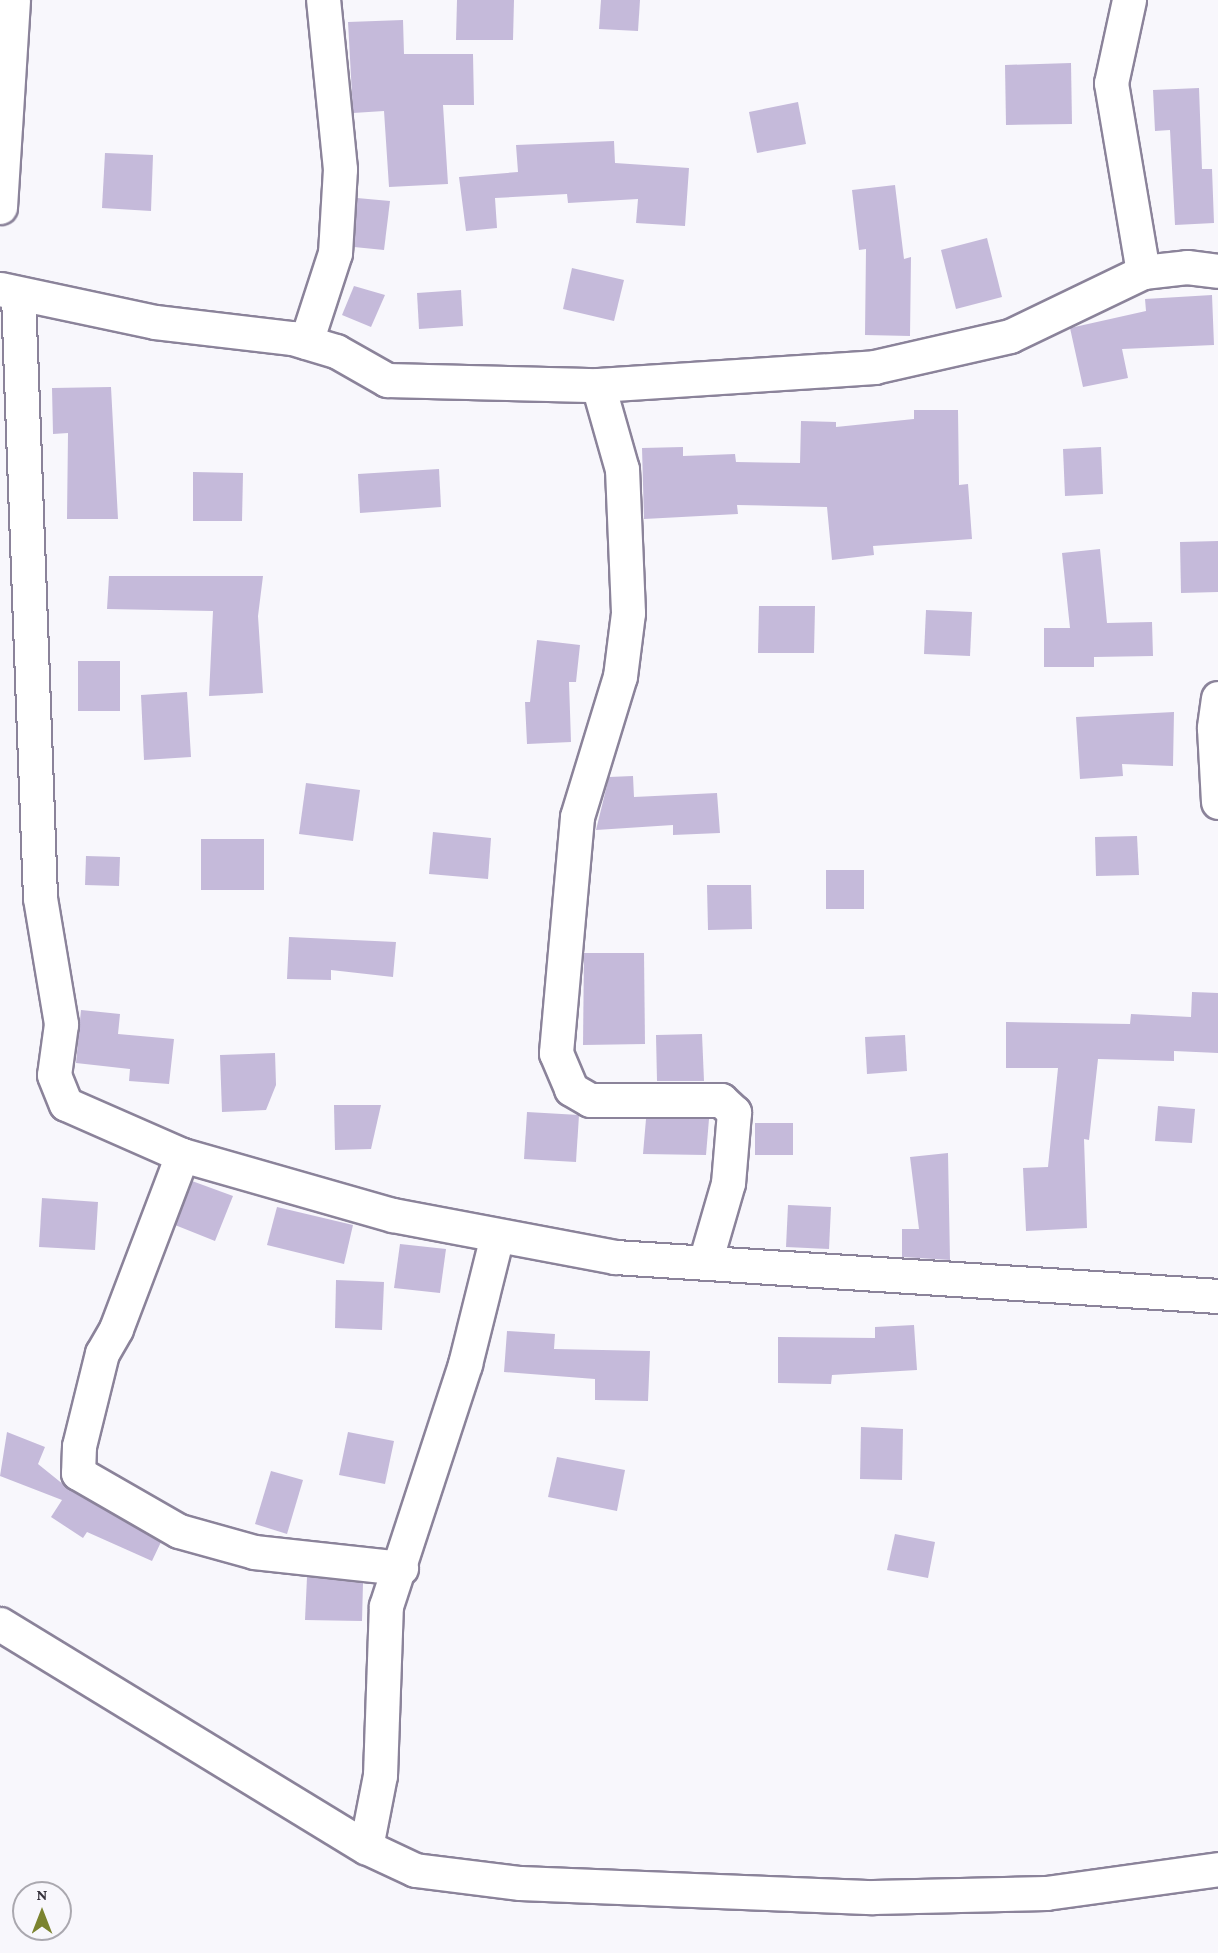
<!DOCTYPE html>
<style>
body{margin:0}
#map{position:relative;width:1218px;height:1953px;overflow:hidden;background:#f8f7fc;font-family:"Crimson Pro",serif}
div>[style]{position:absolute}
.building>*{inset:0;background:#c5bada}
.roads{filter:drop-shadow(2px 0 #8b839a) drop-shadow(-2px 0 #8b839a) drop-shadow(0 2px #8b839a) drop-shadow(0 -2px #8b839a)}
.street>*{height:33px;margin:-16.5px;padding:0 16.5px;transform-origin:16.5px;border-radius:16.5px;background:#fff}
.secondary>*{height:33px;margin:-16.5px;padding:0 16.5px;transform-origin:16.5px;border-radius:16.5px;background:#fff}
span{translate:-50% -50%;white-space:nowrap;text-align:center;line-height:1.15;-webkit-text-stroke:4.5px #f8f7fc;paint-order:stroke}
.north{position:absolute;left:12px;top:1881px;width:60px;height:60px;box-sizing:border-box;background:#f8f7fc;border:2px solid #aaa8af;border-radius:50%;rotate:0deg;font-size:16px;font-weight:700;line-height:24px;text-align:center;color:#36323c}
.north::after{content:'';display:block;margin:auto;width:21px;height:27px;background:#7b832f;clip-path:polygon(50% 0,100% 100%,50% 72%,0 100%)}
</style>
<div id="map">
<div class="building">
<i style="clip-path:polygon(457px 0,514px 0,513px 40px,456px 40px)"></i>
<i style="clip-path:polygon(601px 0,640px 0,638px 31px,599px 29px)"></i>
<i style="clip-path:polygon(403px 20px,404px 54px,473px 54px,474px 105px,443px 105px,448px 184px,389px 187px,384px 111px,353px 113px,348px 22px)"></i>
<i style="clip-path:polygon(1071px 63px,1072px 124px,1006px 125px,1005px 65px)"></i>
<i style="clip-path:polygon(1199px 88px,1202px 169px,1212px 169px,1214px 223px,1175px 225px,1170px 130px,1155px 131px,1153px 90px)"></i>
<i style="clip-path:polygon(798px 102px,806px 144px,757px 153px,749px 112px)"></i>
<i style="clip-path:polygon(614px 141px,615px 163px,689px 168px,685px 226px,636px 223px,638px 199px,568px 203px,567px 194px,495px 198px,497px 228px,466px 231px,459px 177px,518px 172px,516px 145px)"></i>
<i style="clip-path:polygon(105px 153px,153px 155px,151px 211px,102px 208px)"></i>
<i style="clip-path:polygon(895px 185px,904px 259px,911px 257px,910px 336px,865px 335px,866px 249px,859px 250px,852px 190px)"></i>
<i style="clip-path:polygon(357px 198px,390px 201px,384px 250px,354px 247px)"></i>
<i style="clip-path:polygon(987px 238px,1002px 297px,956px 309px,941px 250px)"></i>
<i style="clip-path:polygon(572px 268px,624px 280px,614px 321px,563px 309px)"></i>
<i style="clip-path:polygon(354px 286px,385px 295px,371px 327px,342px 315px)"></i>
<i style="clip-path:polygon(461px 290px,463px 326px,419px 329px,417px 293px)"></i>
<i style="clip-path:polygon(1212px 295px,1214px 345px,1122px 349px,1128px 378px,1083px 387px,1070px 328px,1146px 311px,1145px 299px)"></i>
<i style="clip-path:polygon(111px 387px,118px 519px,67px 519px,68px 433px,53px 434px,52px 388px)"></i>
<i style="clip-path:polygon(914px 410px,958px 410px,959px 485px,968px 484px,972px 539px,873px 546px,874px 555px,832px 560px,827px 507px,737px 505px,738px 514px,644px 519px,642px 448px,683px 447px,683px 456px,735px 454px,736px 462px,800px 463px,801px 421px,836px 422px,836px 427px,914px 419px)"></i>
<i style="clip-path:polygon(1101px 447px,1103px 494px,1065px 496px,1063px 449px)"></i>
<i style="clip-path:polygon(439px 469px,441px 507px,360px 513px,358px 474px)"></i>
<i style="clip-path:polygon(193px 472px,243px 473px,242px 521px,193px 521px)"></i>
<i style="clip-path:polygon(1218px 541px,1218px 592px,1181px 593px,1180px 542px)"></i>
<i style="clip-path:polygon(1100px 549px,1107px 623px,1152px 622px,1153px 656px,1094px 657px,1094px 667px,1044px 667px,1044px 628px,1070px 628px,1062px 553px)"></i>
<i style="clip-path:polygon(109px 576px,263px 576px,258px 616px,263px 693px,209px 696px,213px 611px,107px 609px)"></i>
<i style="clip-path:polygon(759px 606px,815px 606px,814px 653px,758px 653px)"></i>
<i style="clip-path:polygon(926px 610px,972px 612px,970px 656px,924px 654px)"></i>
<i style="clip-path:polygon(537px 640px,580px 645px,576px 682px,569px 682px,571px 742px,527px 744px,525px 702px,530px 702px)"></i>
<i style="clip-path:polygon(78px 661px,120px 661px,120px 711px,78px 711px)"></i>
<i style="clip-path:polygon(187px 692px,191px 757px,144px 760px,141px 695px)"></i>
<i style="clip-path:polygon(1174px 712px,1173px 766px,1122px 764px,1123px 776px,1080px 779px,1076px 717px)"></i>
<i style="clip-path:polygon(633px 776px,634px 797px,717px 793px,720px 833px,673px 835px,673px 825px,596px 830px,609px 777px)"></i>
<i style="clip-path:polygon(306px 783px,360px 790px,353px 841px,299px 834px)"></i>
<i style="clip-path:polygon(433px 832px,491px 838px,488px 879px,429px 874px)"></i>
<i style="clip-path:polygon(1137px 836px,1139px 875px,1096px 876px,1095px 837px)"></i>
<i style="clip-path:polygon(201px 839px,264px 839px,264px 890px,201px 890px)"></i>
<i style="clip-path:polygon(86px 856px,120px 857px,119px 886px,85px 885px)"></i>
<i style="clip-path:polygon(826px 870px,864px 870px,864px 909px,826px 909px)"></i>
<i style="clip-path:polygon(707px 885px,751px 885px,752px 929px,708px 930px)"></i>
<i style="clip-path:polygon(289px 937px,396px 942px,393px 977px,331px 970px,331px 980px,287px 979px)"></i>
<i style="clip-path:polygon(584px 953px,644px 953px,645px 1044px,583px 1045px)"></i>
<i style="clip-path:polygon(1192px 992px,1218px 993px,1218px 1053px,1174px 1051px,1174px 1061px,1098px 1059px,1089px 1140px,1084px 1139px,1087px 1228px,1026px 1231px,1023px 1168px,1048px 1167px,1058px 1068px,1006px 1068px,1006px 1022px,1130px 1024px,1131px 1014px,1191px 1017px)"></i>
<i style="clip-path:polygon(81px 1010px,120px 1014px,118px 1034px,174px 1039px,169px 1084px,129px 1081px,130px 1069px,76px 1063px)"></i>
<i style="clip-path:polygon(702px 1034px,704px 1081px,657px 1081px,656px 1035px)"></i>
<i style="clip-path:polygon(905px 1035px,907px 1071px,867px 1074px,865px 1037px)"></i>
<i style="clip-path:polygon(275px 1053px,276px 1085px,266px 1110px,222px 1112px,220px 1055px)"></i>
<i style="clip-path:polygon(334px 1105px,381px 1105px,371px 1149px,335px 1150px)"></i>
<i style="clip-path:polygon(1158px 1106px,1195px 1109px,1192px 1143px,1155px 1141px)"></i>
<i style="clip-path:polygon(527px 1112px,579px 1115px,576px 1162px,524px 1159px)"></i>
<i style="clip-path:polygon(646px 1119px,709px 1119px,706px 1155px,643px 1154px)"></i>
<i style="clip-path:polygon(755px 1123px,793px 1123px,793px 1155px,755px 1155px)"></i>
<i style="clip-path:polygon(948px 1153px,950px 1260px,902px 1257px,902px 1229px,919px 1229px,910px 1157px)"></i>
<i style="clip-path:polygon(192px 1181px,233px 1196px,215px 1241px,175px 1225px)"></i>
<i style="clip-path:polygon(42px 1198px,98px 1202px,95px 1250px,39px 1247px)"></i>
<i style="clip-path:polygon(788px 1205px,831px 1207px,829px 1249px,786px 1247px)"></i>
<i style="clip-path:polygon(277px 1207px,353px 1225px,344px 1264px,267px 1245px)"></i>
<i style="clip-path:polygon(400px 1244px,446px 1249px,440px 1293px,394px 1288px)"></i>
<i style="clip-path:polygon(336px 1280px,384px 1282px,382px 1330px,335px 1328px)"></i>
<i style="clip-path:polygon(914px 1325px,917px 1370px,832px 1375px,831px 1384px,778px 1383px,778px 1337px,875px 1338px,875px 1327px)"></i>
<i style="clip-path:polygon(507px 1331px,555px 1334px,554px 1349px,650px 1351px,648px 1401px,595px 1400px,595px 1379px,504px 1372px)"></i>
<i style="clip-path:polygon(861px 1427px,903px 1429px,902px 1480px,860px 1479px)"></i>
<i style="clip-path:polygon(7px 1432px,45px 1447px,38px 1464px,69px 1489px,161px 1542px,152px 1561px,87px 1532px,83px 1538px,51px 1517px,62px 1500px,0 1476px)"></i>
<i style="clip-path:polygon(348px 1432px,394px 1441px,385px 1484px,339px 1475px)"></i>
<i style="clip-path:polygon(557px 1457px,625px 1470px,617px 1511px,548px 1497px)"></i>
<i style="clip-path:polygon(271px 1471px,303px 1480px,287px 1534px,255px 1524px)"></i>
<i style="clip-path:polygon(895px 1534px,935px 1542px,928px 1578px,887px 1570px)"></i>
<i style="clip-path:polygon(307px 1577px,363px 1583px,362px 1621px,305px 1620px)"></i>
</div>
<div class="roads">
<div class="street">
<i style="left:1129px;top:0;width:85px;rotate:102.2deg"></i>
<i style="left:1111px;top:83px;width:192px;rotate:80.4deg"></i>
<i style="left:0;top:207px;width:207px;rotate:-86.4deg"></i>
<i style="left:18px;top:295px;width:603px;rotate:87.91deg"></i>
<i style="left:40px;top:898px;width:128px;rotate:80.5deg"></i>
<i style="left:61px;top:1024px;width:51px;rotate:97.8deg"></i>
<i style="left:54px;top:1075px;width:31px;rotate:68deg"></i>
<i style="left:66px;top:1104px;width:127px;rotate:23.7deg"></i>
<i style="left:182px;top:1155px;width:186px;rotate:110.8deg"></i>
<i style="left:116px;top:1329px;width:28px;rotate:120deg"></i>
<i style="left:102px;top:1353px;width:96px;rotate:103.9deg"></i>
<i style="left:79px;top:1446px;width:27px;rotate:92deg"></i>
<i style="left:78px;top:1473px;width:116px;rotate:29.9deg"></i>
<i style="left:179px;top:1531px;width:78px;rotate:15.6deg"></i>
<i style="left:254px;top:1552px;width:148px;rotate:6.2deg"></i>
<i style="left:306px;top:342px;width:94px;rotate:-72deg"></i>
<i style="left:335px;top:253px;width:84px;rotate:-86.6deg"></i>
<i style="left:340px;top:169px;width:170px;rotate:-95.7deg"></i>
<i style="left:598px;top:385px;width:87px;rotate:74.1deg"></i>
<i style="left:622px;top:469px;width:144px;rotate:87.6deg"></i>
<i style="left:628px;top:613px;width:64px;rotate:97.2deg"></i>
<i style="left:620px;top:676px;width:147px;rotate:107deg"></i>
<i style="left:577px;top:817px;width:237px;rotate:95.1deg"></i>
<i style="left:556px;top:1053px;width:39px;rotate:67deg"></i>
<i style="left:571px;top:1089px;width:22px;rotate:30deg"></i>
<i style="left:590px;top:1100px;width:131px"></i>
<i style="left:721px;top:1100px;width:18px;rotate:43deg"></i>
<i style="left:734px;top:1112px;width:71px;rotate:94.8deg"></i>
<i style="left:728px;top:1183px;width:82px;rotate:106.2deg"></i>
<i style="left:1218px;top:698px;width:30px;rotate:98deg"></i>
<i style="left:1214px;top:728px;width:74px;rotate:86.9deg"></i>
<i style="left:182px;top:1155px;width:219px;rotate:15.9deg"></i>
<i style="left:393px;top:1215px;width:226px;rotate:10.7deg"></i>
<i style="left:615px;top:1257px;width:604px;rotate:3.7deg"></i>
<i style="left:0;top:1624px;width:429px;rotate:31.4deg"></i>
<i style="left:366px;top:1847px;width:54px;rotate:25.1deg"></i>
<i style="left:415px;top:1870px;width:106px;rotate:7.1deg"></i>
<i style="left:520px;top:1883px;width:353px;rotate:2.3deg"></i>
<i style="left:873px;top:1897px;width:173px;rotate:-1.3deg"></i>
<i style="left:1046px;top:1893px;width:174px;rotate:-7.9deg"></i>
<i style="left:366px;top:1847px;width:73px;rotate:-79deg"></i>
<i style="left:380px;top:1775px;width:169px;rotate:-88deg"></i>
<i style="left:386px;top:1606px;width:255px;rotate:-71.9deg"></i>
<i style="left:465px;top:1364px;width:132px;rotate:-76deg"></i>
</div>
<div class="secondary">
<i style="left:0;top:289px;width:158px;rotate:12deg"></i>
<i style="left:155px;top:322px;width:138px;rotate:6.7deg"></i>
<i style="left:292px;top:338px;width:46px;rotate:16.5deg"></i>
<i style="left:336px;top:351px;width:59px;rotate:29.6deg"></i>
<i style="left:387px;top:380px;width:211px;rotate:1.4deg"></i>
<i style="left:598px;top:385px;width:277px;rotate:-3.7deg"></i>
<i style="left:874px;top:367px;width:139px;rotate:-12.8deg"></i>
<i style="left:1010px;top:336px;width:148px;rotate:-25.7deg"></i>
<i style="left:1143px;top:272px;width:44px;rotate:-6.5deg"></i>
<i style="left:1187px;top:267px;width:31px;rotate:7deg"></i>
</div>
</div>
<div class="north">N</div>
</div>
